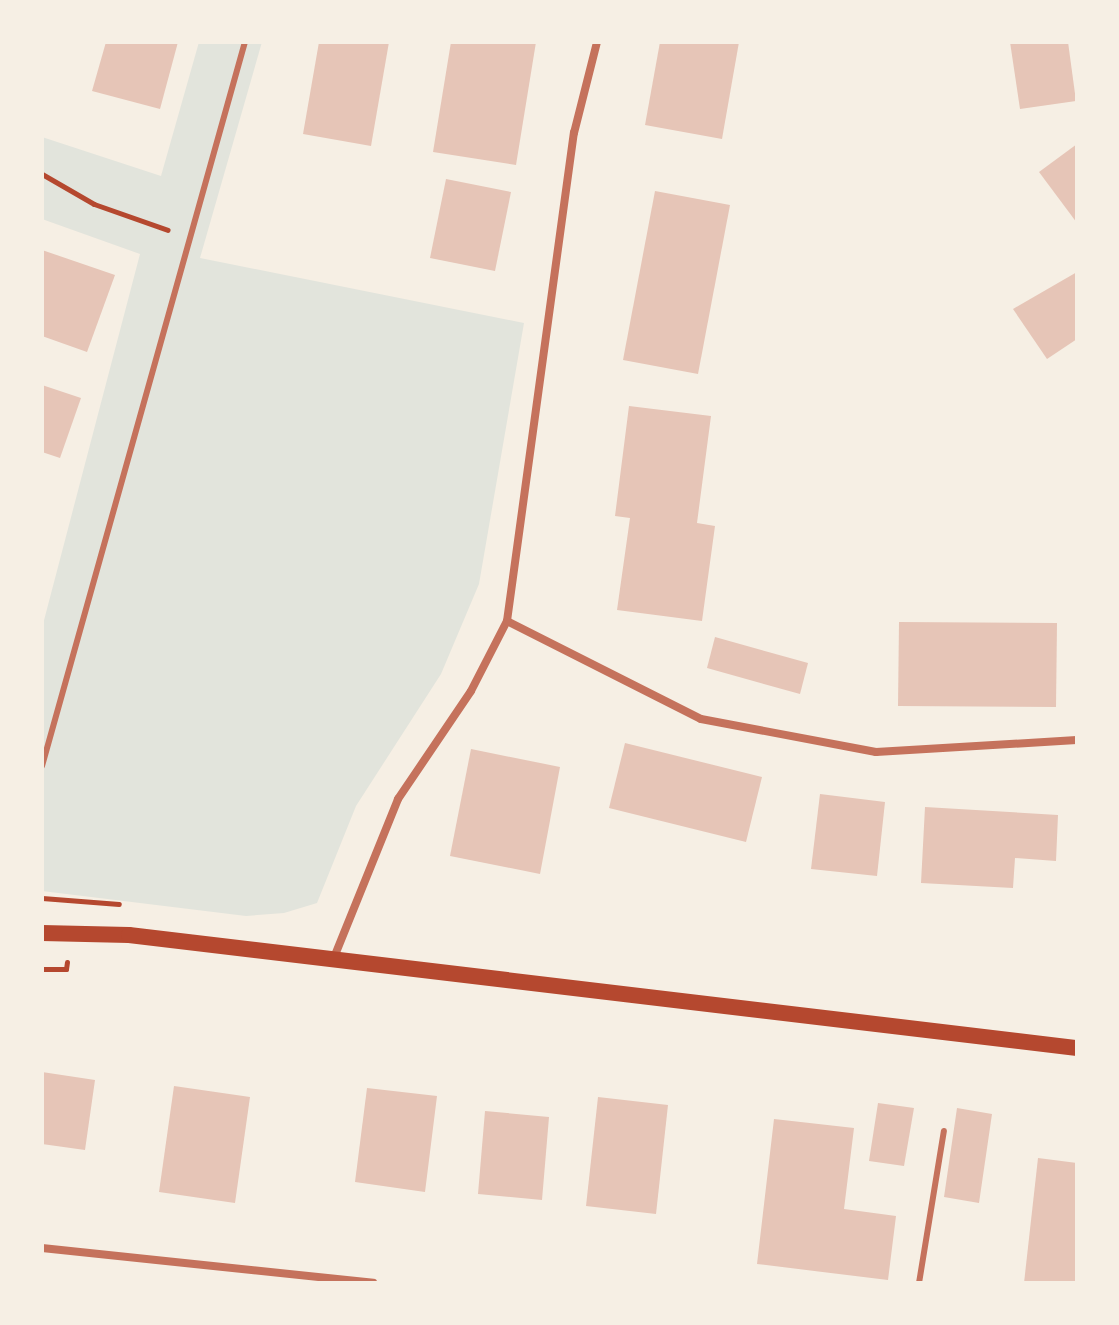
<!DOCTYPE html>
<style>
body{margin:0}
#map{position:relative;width:1119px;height:1325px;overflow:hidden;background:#f6efe4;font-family:Barlow,sans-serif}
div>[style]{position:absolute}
.green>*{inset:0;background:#e2e4dc}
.building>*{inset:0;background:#e6c5b7}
.path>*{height:5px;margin:-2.5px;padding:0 2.5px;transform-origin:2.5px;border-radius:2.5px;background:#b5482f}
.service>*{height:6px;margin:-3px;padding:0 3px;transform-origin:3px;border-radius:3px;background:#c5725c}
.minor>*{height:8px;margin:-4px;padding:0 4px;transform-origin:4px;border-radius:4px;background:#c5725c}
.secondary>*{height:16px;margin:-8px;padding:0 8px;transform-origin:8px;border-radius:8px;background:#b5482f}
span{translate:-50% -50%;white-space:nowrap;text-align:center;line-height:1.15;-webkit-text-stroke:8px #f6efe4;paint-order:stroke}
.frame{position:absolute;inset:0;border:44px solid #f6efe4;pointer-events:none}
</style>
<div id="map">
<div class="green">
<i style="clip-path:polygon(199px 42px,262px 42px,200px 258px,524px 323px,479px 584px,441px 674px,356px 806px,317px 903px,284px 913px,246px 916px,42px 891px,42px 628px,140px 254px,42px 219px,42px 137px,161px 176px)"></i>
</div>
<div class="building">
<i style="clip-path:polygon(106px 42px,178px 42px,160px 109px,92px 91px)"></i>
<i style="clip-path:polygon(319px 42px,389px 42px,371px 146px,303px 134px)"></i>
<i style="clip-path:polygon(451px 42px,536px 42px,516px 165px,433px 152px)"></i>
<i style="clip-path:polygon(660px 42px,739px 42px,722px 139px,645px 125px)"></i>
<i style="clip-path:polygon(1010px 42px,1068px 42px,1076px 101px,1020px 109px)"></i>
<i style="clip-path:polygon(1077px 144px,1077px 223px,1039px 172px)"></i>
<i style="clip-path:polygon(446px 179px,511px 192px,495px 271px,430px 258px)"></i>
<i style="clip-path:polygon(655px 191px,730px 205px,698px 374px,623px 360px)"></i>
<i style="clip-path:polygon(42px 250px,115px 275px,87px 352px,42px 336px)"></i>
<i style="clip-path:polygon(1077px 272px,1077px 339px,1047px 359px,1013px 309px)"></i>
<i style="clip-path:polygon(42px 385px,81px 398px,60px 458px,42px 452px)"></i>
<i style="clip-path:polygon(629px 406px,711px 416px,697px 523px,715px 526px,702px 621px,617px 610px,630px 518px,615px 516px)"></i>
<i style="clip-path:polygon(899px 622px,1057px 623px,1056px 707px,898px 706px)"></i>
<i style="clip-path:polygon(715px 637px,808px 663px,800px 694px,707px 668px)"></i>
<i style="clip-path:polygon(625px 743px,762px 777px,746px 842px,609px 808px)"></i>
<i style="clip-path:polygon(471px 749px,560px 767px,540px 874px,450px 856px)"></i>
<i style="clip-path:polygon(820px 794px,885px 802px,877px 876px,811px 869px)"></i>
<i style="clip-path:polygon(925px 807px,1058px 815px,1056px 861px,1015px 858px,1013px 888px,921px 883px)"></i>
<i style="clip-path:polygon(42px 1072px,95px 1080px,85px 1150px,42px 1144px)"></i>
<i style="clip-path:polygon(174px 1086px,250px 1097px,235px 1203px,159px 1192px)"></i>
<i style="clip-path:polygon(367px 1088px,437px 1096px,425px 1192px,355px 1182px)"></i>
<i style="clip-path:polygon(598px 1097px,668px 1105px,656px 1214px,586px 1206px)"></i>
<i style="clip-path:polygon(878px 1103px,914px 1108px,904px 1166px,869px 1161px)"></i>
<i style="clip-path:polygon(957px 1108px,992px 1114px,979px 1203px,944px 1197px)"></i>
<i style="clip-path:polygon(485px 1111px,549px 1117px,542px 1200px,478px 1194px)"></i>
<i style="clip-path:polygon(774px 1119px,854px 1128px,844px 1209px,896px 1216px,888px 1280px,757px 1264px)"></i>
<i style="clip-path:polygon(1038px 1158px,1077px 1163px,1077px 1283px,1024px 1283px)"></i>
</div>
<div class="path">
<i style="left:42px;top:174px;width:60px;rotate:30deg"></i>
<i style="left:94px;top:204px;width:78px;rotate:19.4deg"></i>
<i style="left:42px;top:898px;width:77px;rotate:4.5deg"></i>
<i style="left:42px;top:969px;width:24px"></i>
<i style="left:66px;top:969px;width:7px;rotate:-82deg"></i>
</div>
<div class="service">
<i style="left:42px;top:766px;width:752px;rotate:-74.34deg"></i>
<i style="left:919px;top:1283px;width:154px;rotate:-80.7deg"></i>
</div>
<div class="minor">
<i style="left:507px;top:621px;width:217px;rotate:26.8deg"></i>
<i style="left:701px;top:719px;width:178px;rotate:10.7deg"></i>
<i style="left:876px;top:752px;width:201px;rotate:-3.4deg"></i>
<i style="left:333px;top:960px;width:174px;rotate:-68deg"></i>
<i style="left:398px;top:799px;width:130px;rotate:-55.9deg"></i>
<i style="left:471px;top:691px;width:79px;rotate:-62.8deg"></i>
<i style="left:507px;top:621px;width:493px;rotate:-82.2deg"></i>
<i style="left:574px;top:133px;width:94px;rotate:-75.8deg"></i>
<i style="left:42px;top:1248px;width:333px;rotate:6deg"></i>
</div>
<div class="secondary">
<i style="left:42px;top:933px;width:87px;rotate:1.3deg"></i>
<i style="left:129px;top:935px;width:955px;rotate:6.8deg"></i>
</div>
<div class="frame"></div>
</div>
